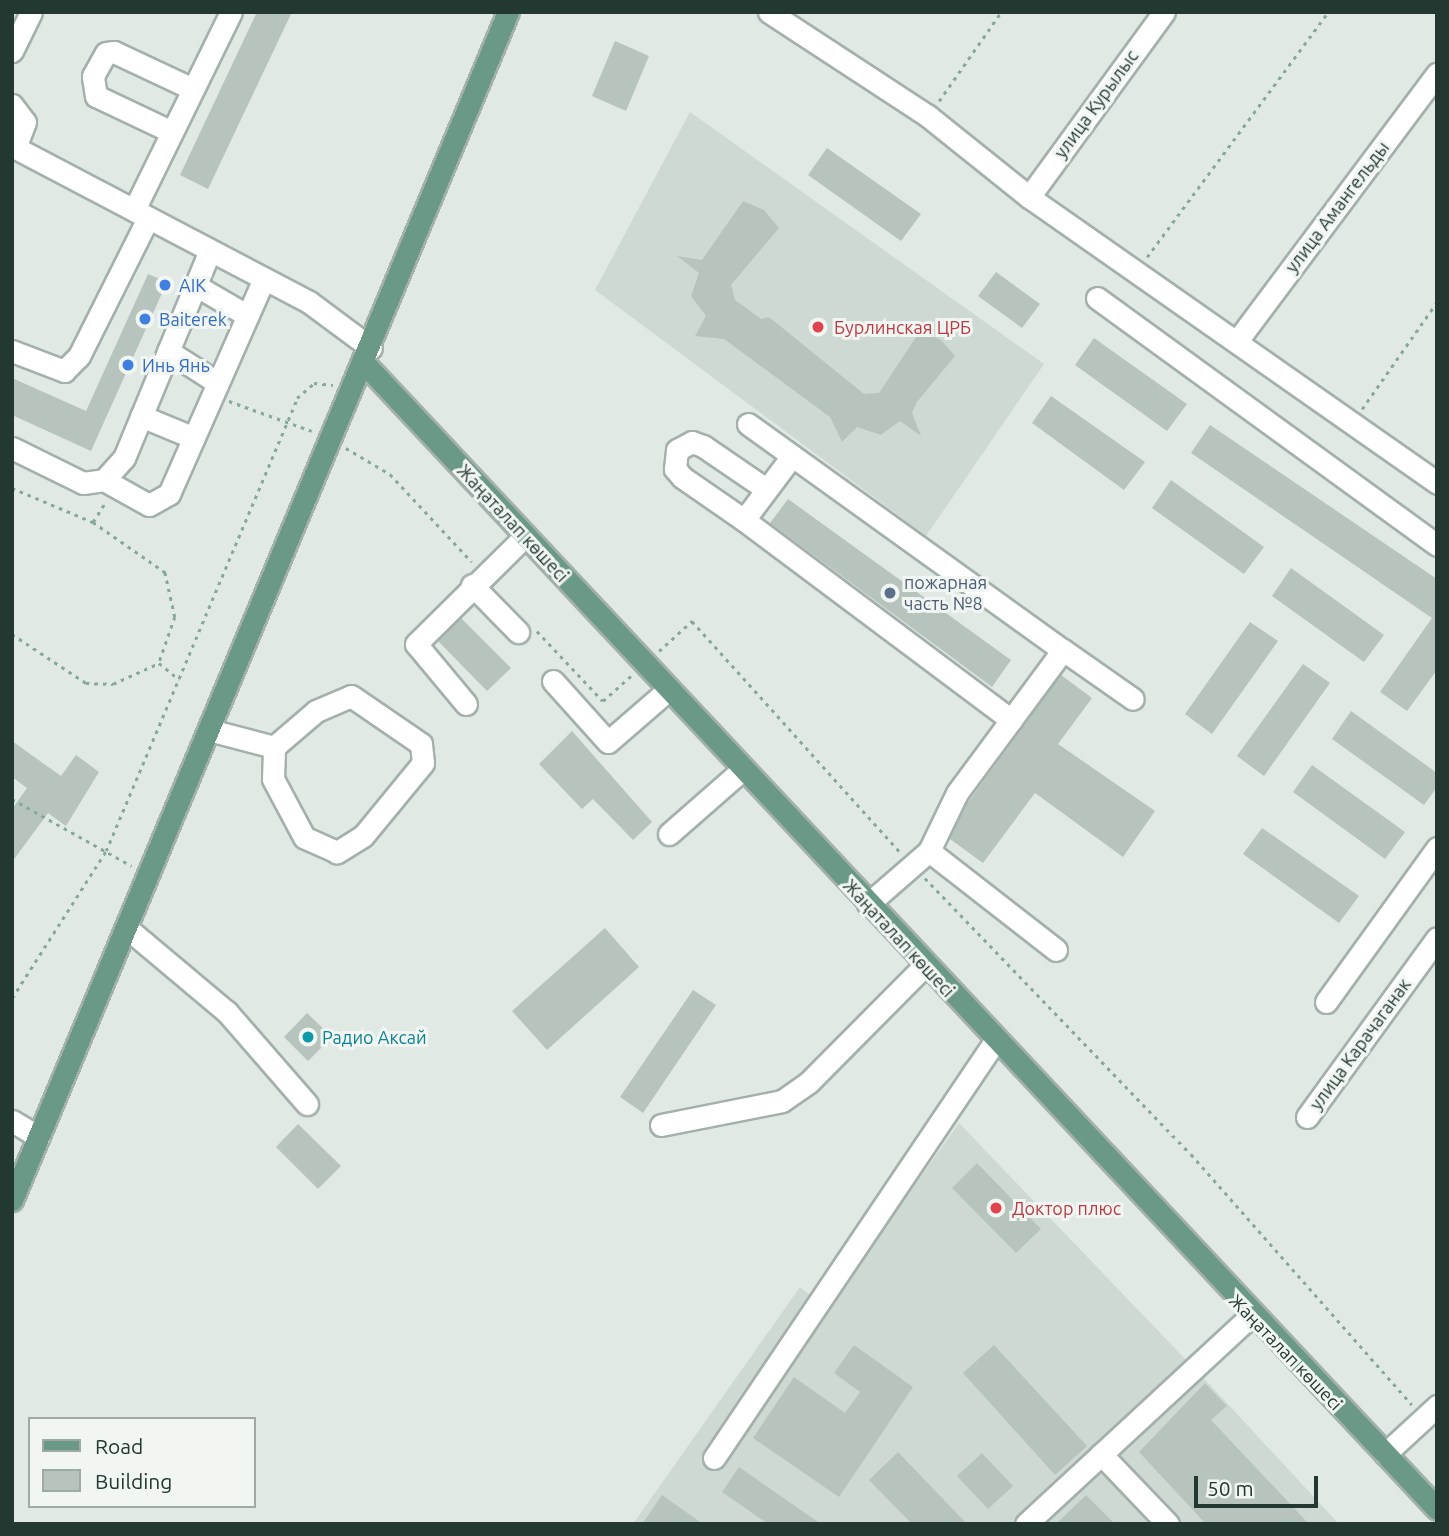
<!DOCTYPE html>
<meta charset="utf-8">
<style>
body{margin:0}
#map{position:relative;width:1449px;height:1536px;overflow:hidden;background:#e1e9e5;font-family:Ubuntu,sans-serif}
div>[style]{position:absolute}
.built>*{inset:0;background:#cfd9d3}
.building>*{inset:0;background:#b6c4bd}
.path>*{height:2.5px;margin-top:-1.25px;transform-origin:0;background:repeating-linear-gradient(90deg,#85a99a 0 3.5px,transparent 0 8.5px)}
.roads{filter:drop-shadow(2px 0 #a4b0ab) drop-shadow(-2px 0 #a4b0ab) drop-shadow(0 2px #a4b0ab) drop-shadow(0 -2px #a4b0ab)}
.minor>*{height:21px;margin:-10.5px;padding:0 10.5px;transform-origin:10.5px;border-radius:10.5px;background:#fff}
.major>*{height:21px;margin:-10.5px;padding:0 10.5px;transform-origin:10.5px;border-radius:10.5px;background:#6b9988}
.dots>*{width:19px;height:19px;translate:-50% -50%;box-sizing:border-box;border:4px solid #f1f6f3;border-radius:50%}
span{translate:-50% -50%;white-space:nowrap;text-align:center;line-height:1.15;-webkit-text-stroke:6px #f1f6f3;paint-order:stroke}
.street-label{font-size:18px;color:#233830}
.shop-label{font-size:18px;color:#366cbe}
.left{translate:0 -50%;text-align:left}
.health-label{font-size:18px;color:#be3a42}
.service-label{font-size:18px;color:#4e5e75}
.culture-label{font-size:18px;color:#0d838f}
.frame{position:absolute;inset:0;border:14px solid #233830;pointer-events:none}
.legend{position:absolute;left:28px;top:1417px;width:228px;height:91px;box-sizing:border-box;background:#f1f6f3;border:2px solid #9faaa5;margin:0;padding:9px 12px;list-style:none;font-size:21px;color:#233830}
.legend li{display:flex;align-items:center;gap:14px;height:35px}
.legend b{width:35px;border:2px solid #9faaa5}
.scale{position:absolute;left:1194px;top:1476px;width:124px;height:32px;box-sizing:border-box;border:4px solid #233830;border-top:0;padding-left:9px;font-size:21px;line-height:24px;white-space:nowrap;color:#233830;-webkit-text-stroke:5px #f1f6f3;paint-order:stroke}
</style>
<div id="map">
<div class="built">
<i style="clip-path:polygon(690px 112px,1044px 364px,926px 536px,595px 290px)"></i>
<i style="clip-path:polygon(959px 1123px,1211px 1386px,1339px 1524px,633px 1524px,800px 1287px,826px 1309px)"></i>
</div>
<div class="building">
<i style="clip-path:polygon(257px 12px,292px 12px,208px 189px,180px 175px)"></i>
<i style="clip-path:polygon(615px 41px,649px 56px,626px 111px,592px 96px)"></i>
<i style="clip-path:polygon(827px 148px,921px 214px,901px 241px,808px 175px)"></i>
<i style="clip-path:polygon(743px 201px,764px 210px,779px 228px,731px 285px,735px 300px,761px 319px,769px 317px,864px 394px,879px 393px,920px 331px,941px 340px,955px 356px,917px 402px,912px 413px,921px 436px,900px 421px,881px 435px,857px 427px,842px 442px,830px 417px,724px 339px,695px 336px,706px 316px,691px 296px,699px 273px,677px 256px,702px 260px)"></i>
<i style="clip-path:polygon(996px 272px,1040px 304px,1022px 328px,978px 296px)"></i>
<i style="clip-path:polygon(148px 274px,167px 282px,91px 451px,12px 415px,12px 378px,86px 411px)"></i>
<i style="clip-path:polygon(1094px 338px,1187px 404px,1167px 431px,1075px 365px)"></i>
<i style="clip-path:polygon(1051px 396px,1145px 462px,1124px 490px,1032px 423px)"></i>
<i style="clip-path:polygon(1210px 425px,1437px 579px,1437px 670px,1407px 711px,1380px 692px,1432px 618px,1191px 453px)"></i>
<i style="clip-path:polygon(1171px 480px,1264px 547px,1244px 574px,1152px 508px)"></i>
<i style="clip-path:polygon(788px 499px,1011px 660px,992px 687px,770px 523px)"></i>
<i style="clip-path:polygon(1291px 568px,1384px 635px,1364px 662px,1272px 596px)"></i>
<i style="clip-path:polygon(461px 618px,511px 668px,487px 691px,438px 641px)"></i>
<i style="clip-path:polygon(1250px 622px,1278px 641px,1212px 734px,1185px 714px)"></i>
<i style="clip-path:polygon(1303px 664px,1330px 683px,1264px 776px,1237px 756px)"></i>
<i style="clip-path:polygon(1061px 675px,1092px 698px,1058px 744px,1155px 811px,1123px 857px,1035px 793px,983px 863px,950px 839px,966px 805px)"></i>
<i style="clip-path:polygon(1351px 711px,1437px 773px,1437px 787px,1424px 805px,1332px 739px)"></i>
<i style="clip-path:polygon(572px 731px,652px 822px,633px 840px,593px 799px,582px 809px,539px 764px)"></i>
<i style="clip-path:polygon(12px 741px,61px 776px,76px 755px,99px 772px,66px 826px,48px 813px,12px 862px,12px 809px,27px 788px,12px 777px)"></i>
<i style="clip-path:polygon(1312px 765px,1405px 832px,1385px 859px,1293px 792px)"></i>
<i style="clip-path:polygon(1262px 828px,1359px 896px,1339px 923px,1243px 854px)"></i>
<i style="clip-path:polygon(605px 928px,639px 967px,547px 1050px,512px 1011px)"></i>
<i style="clip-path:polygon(693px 990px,716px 1005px,643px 1113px,620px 1097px)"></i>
<i style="clip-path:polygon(307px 1013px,332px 1037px,308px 1061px,284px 1037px)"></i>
<i style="clip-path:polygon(298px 1124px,341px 1166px,318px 1189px,276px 1147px)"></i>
<i style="clip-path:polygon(977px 1163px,1041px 1229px,1016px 1253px,952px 1188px)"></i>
<i style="clip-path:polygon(854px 1345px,913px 1387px,839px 1497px,753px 1438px,794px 1377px,845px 1413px,860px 1392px,834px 1373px)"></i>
<i style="clip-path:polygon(994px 1345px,1087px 1446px,1055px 1475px,963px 1373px)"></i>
<i style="clip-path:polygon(1205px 1383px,1227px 1406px,1211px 1420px,1309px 1524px,1206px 1524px,1139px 1452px)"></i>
<i style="clip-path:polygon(898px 1452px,967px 1524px,912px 1524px,869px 1480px)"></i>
<i style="clip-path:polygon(982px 1453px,1013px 1486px,988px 1509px,957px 1476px)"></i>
<i style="clip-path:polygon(739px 1467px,821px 1524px,768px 1524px,722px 1492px)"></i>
<i style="clip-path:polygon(662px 1495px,703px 1524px,642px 1524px)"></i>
<i style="clip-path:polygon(1086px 1495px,1115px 1524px,1056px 1524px)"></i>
</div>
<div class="path">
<i style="left:939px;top:101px;width:108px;rotate:-55.1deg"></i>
<i style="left:1147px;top:257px;width:305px;rotate:-53.5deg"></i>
<i style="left:229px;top:401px;width:88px;rotate:19.9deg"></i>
<i style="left:1362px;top:409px;width:131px;rotate:-55deg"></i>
<i style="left:346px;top:448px;width:51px;rotate:30.6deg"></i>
<i style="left:390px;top:474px;width:120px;rotate:47deg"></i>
<i style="left:12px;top:488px;width:88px;rotate:22.8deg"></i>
<i style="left:93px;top:522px;width:25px;rotate:-58deg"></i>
<i style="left:93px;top:522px;width:88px;rotate:34.8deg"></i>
<i style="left:165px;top:572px;width:46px;rotate:77.5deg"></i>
<i style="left:175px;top:617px;width:49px;rotate:109.2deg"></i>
<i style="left:537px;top:631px;width:96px;rotate:46.7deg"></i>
<i style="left:603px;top:701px;width:38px;rotate:-42deg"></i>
<i style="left:12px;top:634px;width:89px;rotate:33.5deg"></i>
<i style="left:86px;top:683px;width:27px;rotate:2deg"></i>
<i style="left:113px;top:684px;width:51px;rotate:-24.5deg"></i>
<i style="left:159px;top:663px;width:26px;rotate:39deg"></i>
<i style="left:659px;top:651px;width:45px;rotate:-42.3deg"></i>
<i style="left:692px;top:621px;width:312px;rotate:48deg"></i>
<i style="left:12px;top:799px;width:137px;rotate:29.2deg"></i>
<i style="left:925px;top:878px;width:383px;rotate:46.1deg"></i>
<i style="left:1191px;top:1154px;width:334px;rotate:48.6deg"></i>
<i style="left:12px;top:998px;width:174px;rotate:-57.4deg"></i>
<i style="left:106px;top:851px;width:492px;rotate:-67.1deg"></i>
<i style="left:297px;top:398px;width:23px;rotate:-41deg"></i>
<i style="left:314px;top:383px;width:19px;rotate:6deg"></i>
</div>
<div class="roads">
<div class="minor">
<i style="left:769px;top:12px;width:190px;rotate:33.2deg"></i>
<i style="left:928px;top:116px;width:129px;rotate:38.7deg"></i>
<i style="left:1029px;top:197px;width:498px;rotate:35deg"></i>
<i style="left:12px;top:51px;width:43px;rotate:-64deg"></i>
<i style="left:12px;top:105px;width:21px;rotate:53deg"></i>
<i style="left:25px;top:122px;width:28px;rotate:111deg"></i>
<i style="left:172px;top:132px;width:84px;rotate:-154.7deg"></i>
<i style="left:96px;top:96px;width:20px;rotate:-99deg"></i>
<i style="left:93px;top:76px;width:26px;rotate:-61deg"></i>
<i style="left:106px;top:53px;width:8px;rotate:-7deg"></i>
<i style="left:114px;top:52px;width:87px;rotate:25.1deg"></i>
<i style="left:12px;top:146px;width:335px;rotate:27.7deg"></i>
<i style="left:309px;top:302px;width:77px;rotate:36.6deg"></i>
<i style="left:1029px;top:197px;width:229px;rotate:-53.9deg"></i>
<i style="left:134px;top:210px;width:220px;rotate:-63.9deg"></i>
<i style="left:195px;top:285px;width:61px;rotate:30.3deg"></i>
<i style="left:1097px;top:298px;width:420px;rotate:36deg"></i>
<i style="left:1237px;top:341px;width:334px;rotate:-53.2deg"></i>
<i style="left:12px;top:351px;width:56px;rotate:21deg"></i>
<i style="left:64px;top:371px;width:21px;rotate:-45deg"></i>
<i style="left:79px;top:356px;width:154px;rotate:-63.4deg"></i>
<i style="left:168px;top:351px;width:59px;rotate:32.6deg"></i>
<i style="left:141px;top:416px;width:57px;rotate:22.5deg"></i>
<i style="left:748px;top:424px;width:388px;rotate:35.7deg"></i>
<i style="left:12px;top:448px;width:79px;rotate:26.2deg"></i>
<i style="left:83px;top:483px;width:21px;rotate:-8deg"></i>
<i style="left:104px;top:480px;width:30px;rotate:-48deg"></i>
<i style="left:124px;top:458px;width:225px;rotate:-67.5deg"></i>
<i style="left:792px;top:456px;width:80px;rotate:126.9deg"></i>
<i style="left:744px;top:520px;width:334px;rotate:36.8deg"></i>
<i style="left:104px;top:480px;width:51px;rotate:29.1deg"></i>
<i style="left:149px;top:505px;width:23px;rotate:-29deg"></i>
<i style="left:169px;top:494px;width:235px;rotate:-66.2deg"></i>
<i style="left:744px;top:520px;width:75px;rotate:-145.3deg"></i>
<i style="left:682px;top:477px;width:11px;rotate:-131deg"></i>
<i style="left:675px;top:469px;width:19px;rotate:-84deg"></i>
<i style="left:677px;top:450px;width:17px;rotate:-28deg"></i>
<i style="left:692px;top:442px;width:12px;rotate:20deg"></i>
<i style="left:703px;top:446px;width:76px;rotate:34.3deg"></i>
<i style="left:472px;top:585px;width:66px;rotate:45.6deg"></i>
<i style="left:553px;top:681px;width:82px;rotate:48deg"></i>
<i style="left:608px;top:742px;width:79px;rotate:-40.9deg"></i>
<i style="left:351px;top:696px;width:85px;rotate:34.4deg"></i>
<i style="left:421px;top:744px;width:19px;rotate:84deg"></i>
<i style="left:423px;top:763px;width:94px;rotate:129.4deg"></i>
<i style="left:363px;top:836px;width:31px;rotate:148deg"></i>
<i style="left:337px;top:852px;width:36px;rotate:-156deg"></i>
<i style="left:304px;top:837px;width:66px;rotate:-118.1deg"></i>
<i style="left:273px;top:779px;width:32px;rotate:-88deg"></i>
<i style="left:274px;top:747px;width:55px;rotate:-40.6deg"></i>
<i style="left:316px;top:711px;width:38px;rotate:-23deg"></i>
<i style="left:466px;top:704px;width:78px;rotate:-129.8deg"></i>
<i style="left:416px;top:644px;width:153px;rotate:-44.7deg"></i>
<i style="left:213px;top:731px;width:63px;rotate:14.7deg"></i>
<i style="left:669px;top:834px;width:97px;rotate:-41.2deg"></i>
<i style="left:929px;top:851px;width:161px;rotate:37.9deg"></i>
<i style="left:868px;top:904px;width:81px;rotate:-41deg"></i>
<i style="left:929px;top:851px;width:64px;rotate:-64.2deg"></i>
<i style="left:957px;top:793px;width:178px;rotate:-53.5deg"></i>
<i style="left:1063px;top:650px;width:85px;rotate:35deg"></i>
<i style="left:128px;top:929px;width:129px;rotate:40deg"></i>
<i style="left:227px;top:1012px;width:122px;rotate:49deg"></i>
<i style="left:1326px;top:1002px;width:190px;rotate:-54.2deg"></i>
<i style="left:1307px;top:1117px;width:221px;rotate:-54deg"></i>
<i style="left:12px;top:1121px;width:31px;rotate:31deg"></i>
<i style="left:661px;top:1125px;width:123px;rotate:-11.2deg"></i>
<i style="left:782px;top:1101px;width:33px;rotate:-35deg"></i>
<i style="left:809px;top:1082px;width:165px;rotate:-45.2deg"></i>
<i style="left:1101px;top:1454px;width:97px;rotate:46.3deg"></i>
<i style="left:1385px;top:1454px;width:71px;rotate:-42.7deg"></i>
<i style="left:714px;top:1458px;width:503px;rotate:-56.03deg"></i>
<i style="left:1026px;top:1524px;width:306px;rotate:-42.8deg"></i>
</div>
<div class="major">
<i style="left:364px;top:363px;width:1570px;rotate:46.88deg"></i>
<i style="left:12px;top:1200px;width:1287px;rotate:-67.34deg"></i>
</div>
</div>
<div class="dots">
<i style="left:165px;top:285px;background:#3f7fe0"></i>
<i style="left:145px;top:319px;background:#3f7fe0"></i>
<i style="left:818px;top:327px;background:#e0444e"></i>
<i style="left:128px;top:365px;background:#3f7fe0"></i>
<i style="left:890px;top:593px;background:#5c6f8a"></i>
<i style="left:308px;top:1037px;background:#0f9aa8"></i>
<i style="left:996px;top:1208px;background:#e0444e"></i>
</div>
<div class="street-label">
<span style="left:1096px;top:104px;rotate:-54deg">улица Курылыс</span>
<span style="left:1337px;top:207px;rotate:-53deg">улица Амангельды</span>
<span style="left:513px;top:523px;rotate:47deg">Жаңаталап көшесі</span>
<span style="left:899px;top:938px;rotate:47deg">Жаңаталап көшесі</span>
<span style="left:1360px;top:1044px;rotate:-54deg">улица Карачаганак</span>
<span style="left:1286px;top:1352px;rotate:46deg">Жаңаталап көшесі</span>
</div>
<div class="shop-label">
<span class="left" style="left:179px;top:285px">AIK</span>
<span class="left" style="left:159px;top:319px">Baiterek</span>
<span class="left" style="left:142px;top:365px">Инь Янь</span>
</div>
<div class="health-label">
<span class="left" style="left:834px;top:327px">Бурлинская ЦРБ</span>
<span class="left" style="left:1012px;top:1208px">Доктор плюс</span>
</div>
<div class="service-label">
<span class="left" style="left:904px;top:593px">пожарная<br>часть №8</span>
</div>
<div class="culture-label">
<span class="left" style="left:322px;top:1037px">Радио Аксай</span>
</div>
<div class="frame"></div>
<ul class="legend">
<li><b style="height:9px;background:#6b9988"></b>Road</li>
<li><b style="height:19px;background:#b6c4bd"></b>Building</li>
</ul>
<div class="scale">50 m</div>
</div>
